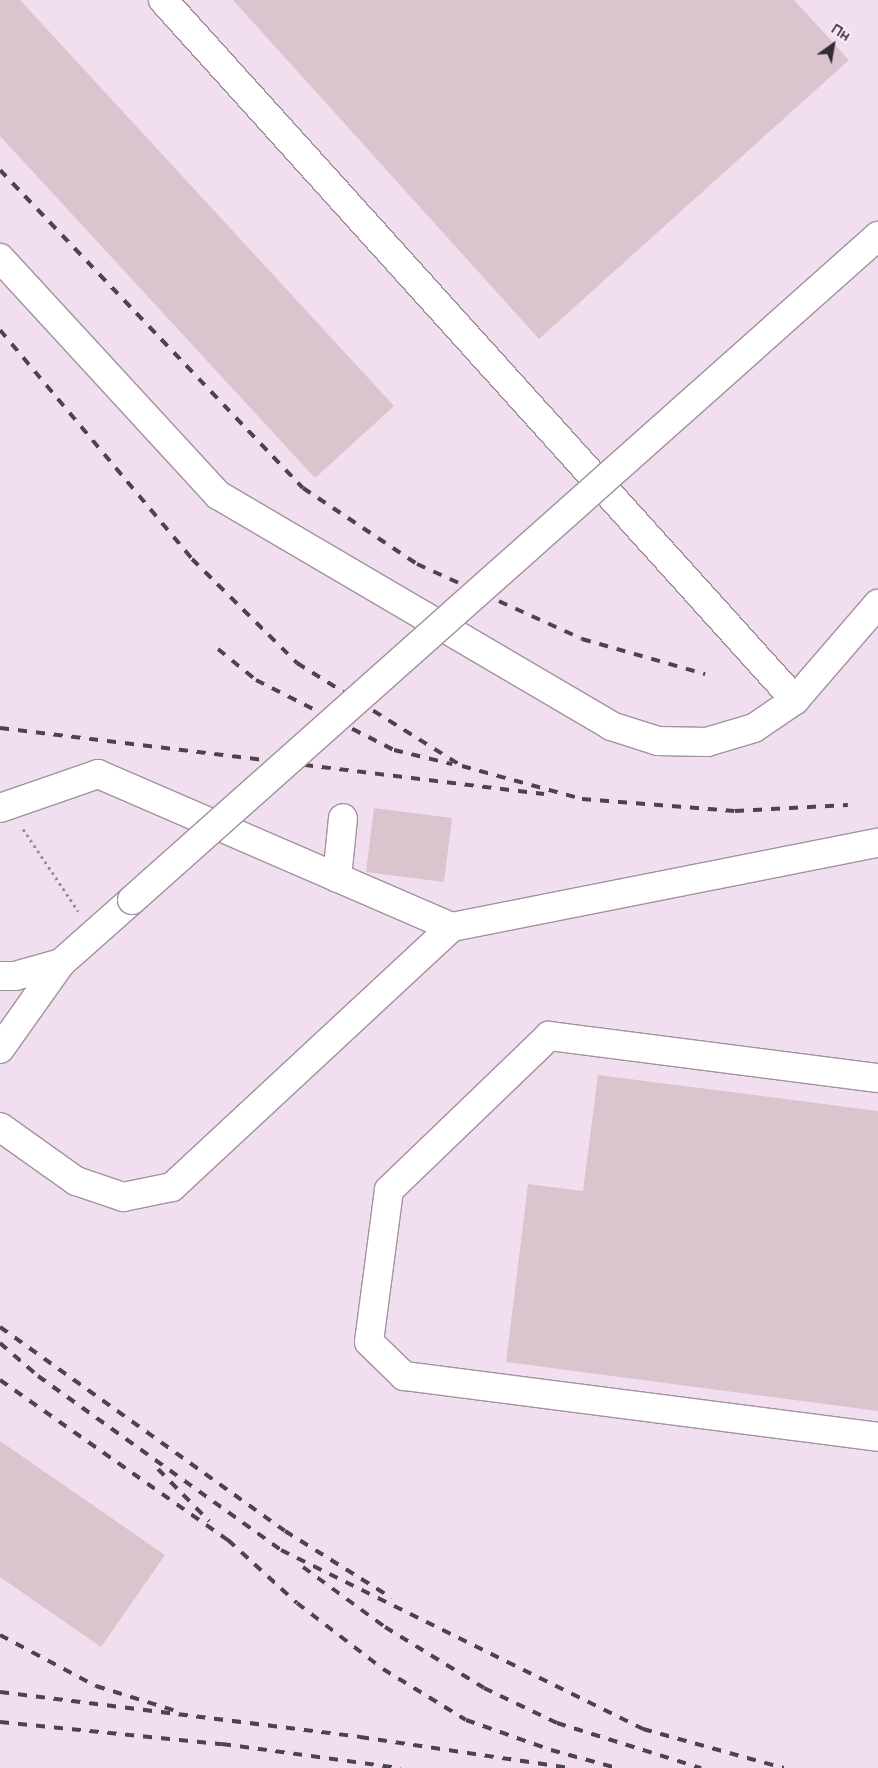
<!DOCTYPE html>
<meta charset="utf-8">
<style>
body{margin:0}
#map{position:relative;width:878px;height:1768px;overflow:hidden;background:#f1dfef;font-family:Manrope,sans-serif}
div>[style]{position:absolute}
.building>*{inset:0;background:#dac4cd}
.path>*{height:3px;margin-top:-1.5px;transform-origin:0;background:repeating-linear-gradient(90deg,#998c97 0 2.5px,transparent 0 6.5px)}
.roads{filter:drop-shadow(1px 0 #a292a0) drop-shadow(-1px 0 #a292a0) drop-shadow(0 1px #a292a0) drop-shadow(0 -1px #a292a0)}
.minor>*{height:28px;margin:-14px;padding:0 14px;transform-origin:14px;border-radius:14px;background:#fff}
.rail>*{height:4px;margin-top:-2px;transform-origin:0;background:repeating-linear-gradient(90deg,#4c444b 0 9px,transparent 0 18px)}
.bridges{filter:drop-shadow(1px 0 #a292a0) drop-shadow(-1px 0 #a292a0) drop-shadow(0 1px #a292a0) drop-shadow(0 -1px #a292a0)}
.minor-bridge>*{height:28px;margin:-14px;padding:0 14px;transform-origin:14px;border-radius:14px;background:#fff}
span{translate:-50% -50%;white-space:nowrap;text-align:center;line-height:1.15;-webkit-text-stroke:5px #feecfc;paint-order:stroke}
.north{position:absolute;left:808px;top:20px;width:50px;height:50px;-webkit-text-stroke:4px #feecfc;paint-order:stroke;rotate:32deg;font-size:14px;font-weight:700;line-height:20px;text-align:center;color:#332c32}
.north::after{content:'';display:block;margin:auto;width:18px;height:22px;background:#332c32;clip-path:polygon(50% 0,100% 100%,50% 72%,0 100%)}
</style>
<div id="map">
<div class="building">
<i style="clip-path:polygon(0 0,20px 0,394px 406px,315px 478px,0 136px)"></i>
<i style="clip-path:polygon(233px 0,794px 0,849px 60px,539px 339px)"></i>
<i style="clip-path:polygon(374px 808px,452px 818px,444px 882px,366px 872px)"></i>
<i style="clip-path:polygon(598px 1075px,878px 1111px,878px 1411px,506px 1362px,528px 1184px,583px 1191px)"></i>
<i style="clip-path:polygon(0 1441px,165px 1555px,101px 1647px,0 1577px)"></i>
</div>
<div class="path">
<i style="left:23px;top:829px;width:99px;rotate:56.1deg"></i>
</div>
<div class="roads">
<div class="minor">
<i style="left:163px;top:0;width:943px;rotate:47.92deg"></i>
<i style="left:0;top:258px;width:322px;rotate:47.4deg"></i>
<i style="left:218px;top:495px;width:456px;rotate:30.4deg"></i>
<i style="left:611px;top:726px;width:49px;rotate:17.7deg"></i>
<i style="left:658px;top:741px;width:49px;rotate:1.2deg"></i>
<i style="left:707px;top:742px;width:49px;rotate:-16.6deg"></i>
<i style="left:754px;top:728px;width:50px;rotate:-34.3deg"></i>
<i style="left:795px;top:700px;width:127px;rotate:-49.2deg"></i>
<i style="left:0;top:808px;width:104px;rotate:-19.1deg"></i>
<i style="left:98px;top:774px;width:386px;rotate:23.4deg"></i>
<i style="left:337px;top:878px;width:60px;rotate:-84.3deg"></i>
<i style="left:0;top:976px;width:15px"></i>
<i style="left:15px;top:976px;width:48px;rotate:-15.8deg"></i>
<i style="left:0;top:1049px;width:105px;rotate:-54.7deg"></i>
<i style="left:61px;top:963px;width:95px;rotate:-41.6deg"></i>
<i style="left:878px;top:1078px;width:332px;rotate:-172.7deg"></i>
<i style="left:549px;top:1036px;width:222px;rotate:136.1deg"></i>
<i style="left:389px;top:1190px;width:153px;rotate:97.5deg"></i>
<i style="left:369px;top:1342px;width:49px;rotate:44.2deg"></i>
<i style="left:404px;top:1376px;width:478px;rotate:7.3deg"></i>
<i style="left:0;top:1127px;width:93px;rotate:35.4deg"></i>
<i style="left:76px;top:1181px;width:50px;rotate:18.8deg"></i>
<i style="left:123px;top:1197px;width:50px;rotate:-11.5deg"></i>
<i style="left:172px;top:1187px;width:382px;rotate:-42.9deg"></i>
<i style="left:452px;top:927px;width:434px;rotate:-11.2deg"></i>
</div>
</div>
<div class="rail">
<i style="left:0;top:170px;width:439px;rotate:46.4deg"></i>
<i style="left:303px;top:488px;width:137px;rotate:33.7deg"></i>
<i style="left:417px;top:564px;width:181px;rotate:24.4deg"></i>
<i style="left:582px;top:639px;width:128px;rotate:15.9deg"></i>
<i style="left:0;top:330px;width:299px;rotate:50deg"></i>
<i style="left:192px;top:559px;width:148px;rotate:44.7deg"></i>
<i style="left:297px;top:663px;width:195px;rotate:32deg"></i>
<i style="left:462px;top:766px;width:124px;rotate:15.4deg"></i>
<i style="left:582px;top:799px;width:153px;rotate:4.5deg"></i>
<i style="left:735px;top:811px;width:113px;rotate:-3deg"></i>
<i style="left:218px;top:649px;width:49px;rotate:39.2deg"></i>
<i style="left:256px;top:680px;width:155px;rotate:26.9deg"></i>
<i style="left:394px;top:750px;width:60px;rotate:13.6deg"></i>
<i style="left:0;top:728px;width:548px;rotate:6.92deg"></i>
<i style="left:0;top:1327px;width:350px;rotate:35.6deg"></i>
<i style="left:285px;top:1531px;width:126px;rotate:32.1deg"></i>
<i style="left:0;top:1343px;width:50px;rotate:41deg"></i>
<i style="left:38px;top:1376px;width:299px;rotate:35.6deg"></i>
<i style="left:281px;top:1550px;width:404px;rotate:26.3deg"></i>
<i style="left:643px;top:1729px;width:146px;rotate:15.5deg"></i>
<i style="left:0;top:1380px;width:279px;rotate:35.1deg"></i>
<i style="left:228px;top:1540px;width:93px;rotate:42.4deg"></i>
<i style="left:297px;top:1603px;width:108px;rotate:37.5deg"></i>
<i style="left:383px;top:1669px;width:97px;rotate:31.6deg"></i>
<i style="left:466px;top:1720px;width:90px;rotate:19.4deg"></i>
<i style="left:551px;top:1750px;width:68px;rotate:15.3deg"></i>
<i style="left:158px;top:1469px;width:73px;rotate:45.6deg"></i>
<i style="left:303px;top:1567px;width:102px;rotate:36.2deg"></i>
<i style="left:385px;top:1627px;width:116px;rotate:31.6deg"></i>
<i style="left:484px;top:1688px;width:81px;rotate:25.6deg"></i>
<i style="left:557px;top:1723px;width:151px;rotate:17.4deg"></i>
<i style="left:0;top:1635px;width:109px;rotate:28deg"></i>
<i style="left:96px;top:1686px;width:81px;rotate:17.3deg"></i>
<i style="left:0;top:1692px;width:363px;rotate:7.1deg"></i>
<i style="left:360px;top:1737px;width:212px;rotate:8.4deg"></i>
<i style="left:0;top:1722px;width:223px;rotate:5.7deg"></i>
<i style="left:222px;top:1744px;width:180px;rotate:7.7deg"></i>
</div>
<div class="bridges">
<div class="minor-bridge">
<i style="left:132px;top:900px;width:999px;rotate:-41.67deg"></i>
</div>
</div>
<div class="north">Пн</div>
</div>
